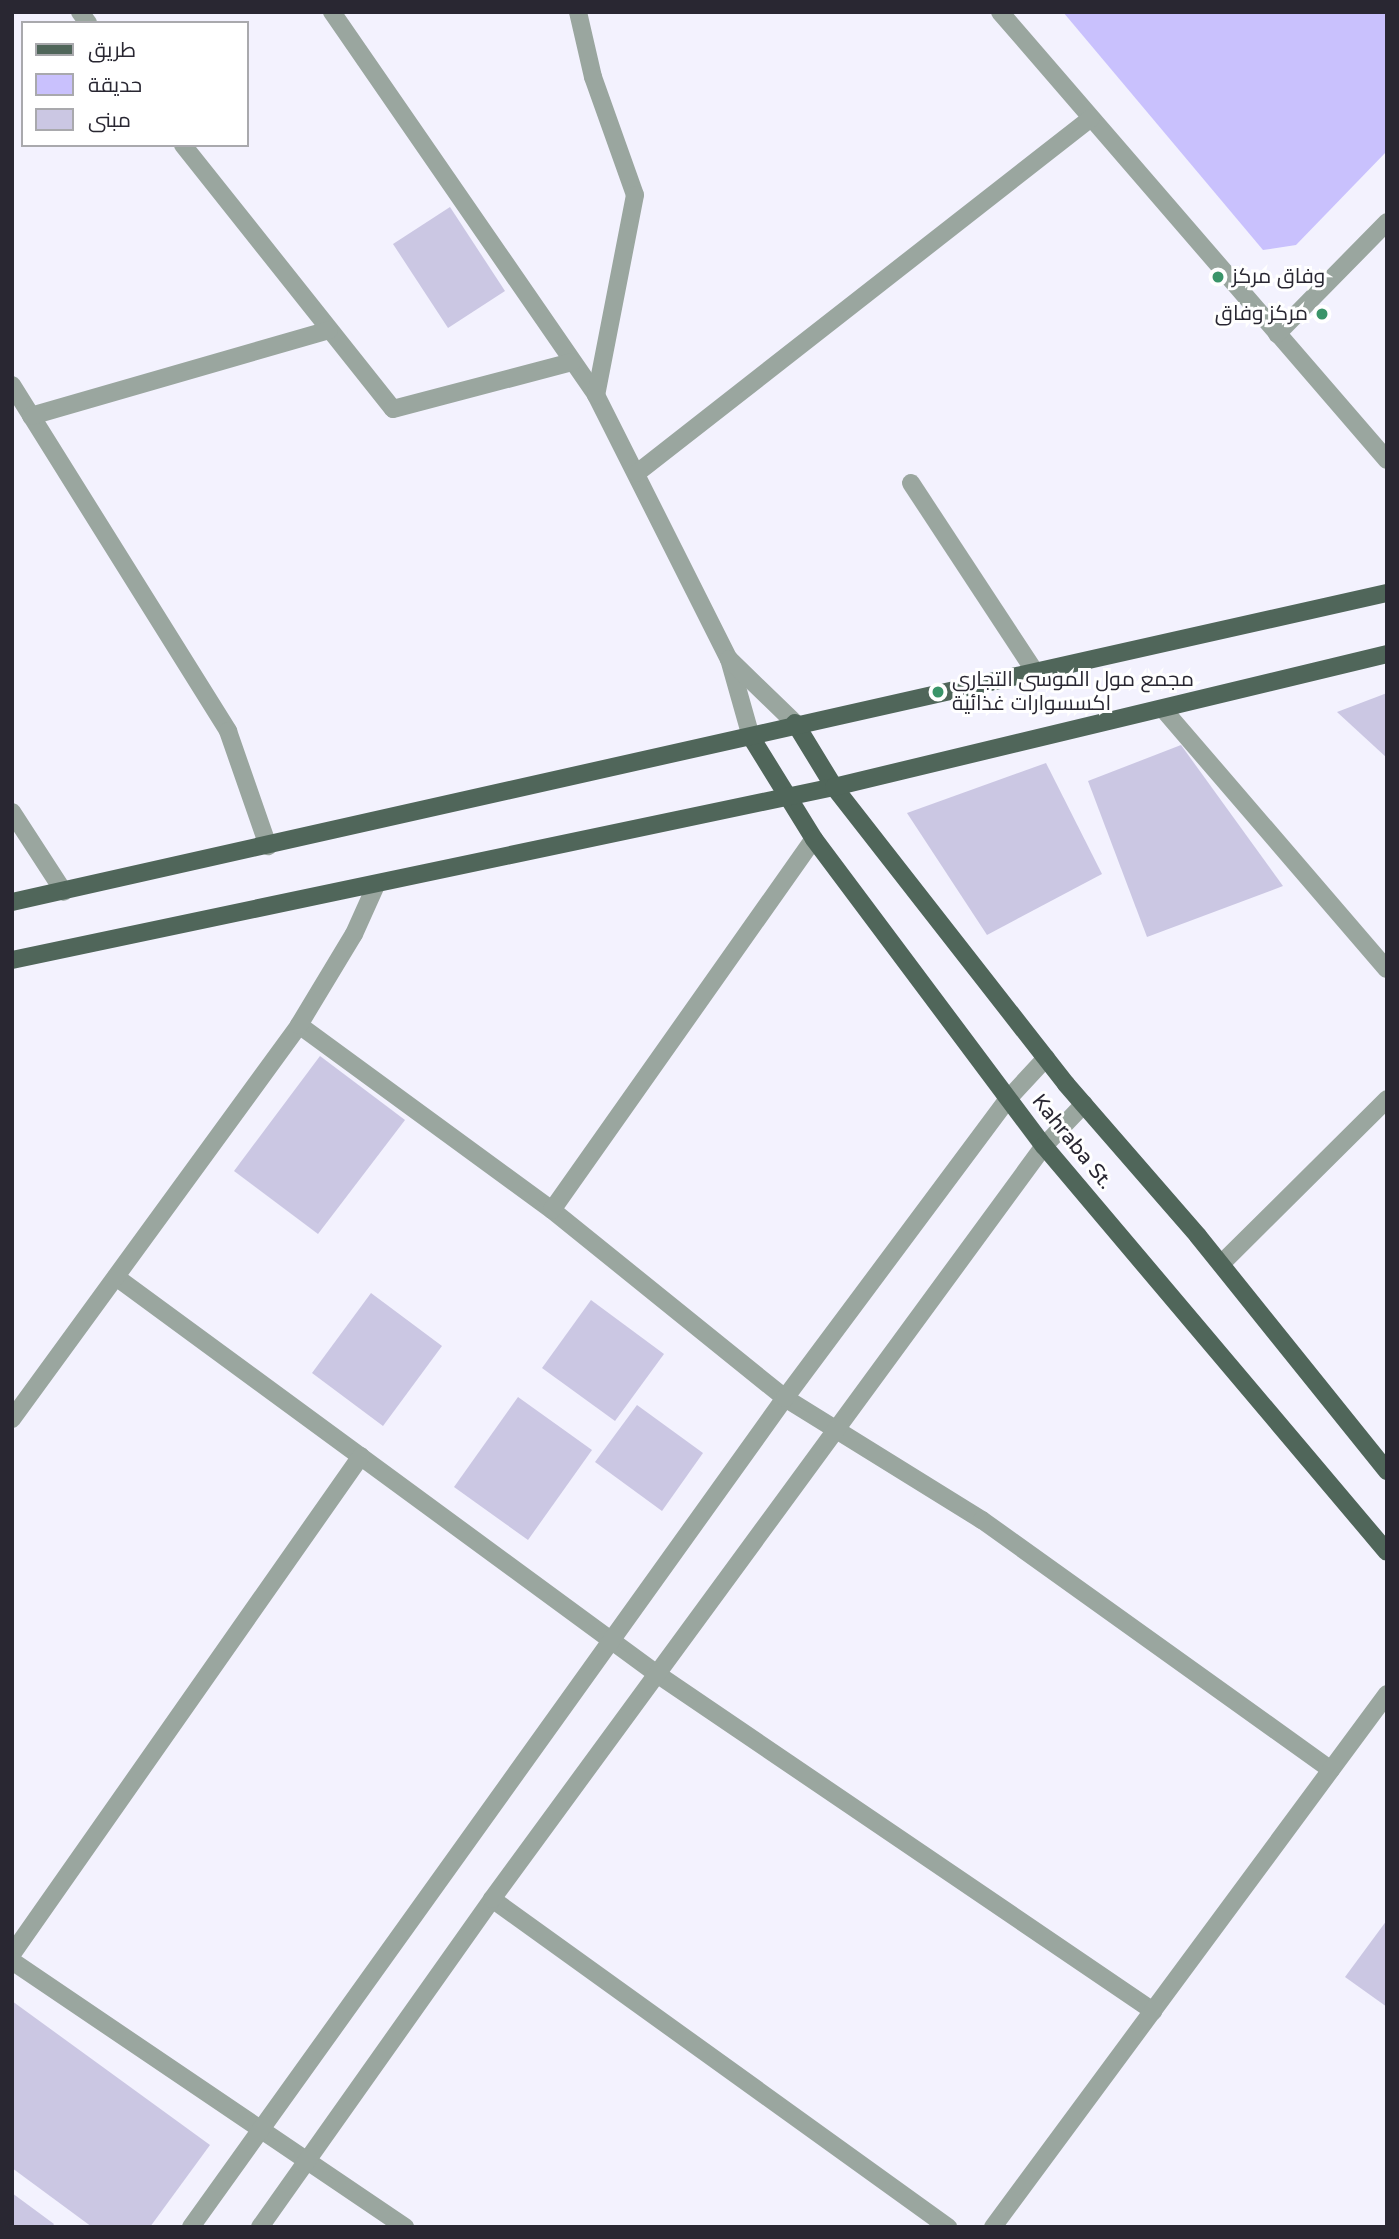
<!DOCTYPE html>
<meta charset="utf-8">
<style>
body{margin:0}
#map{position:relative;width:1399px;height:2239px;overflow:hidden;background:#f3f2fe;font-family:"Varela Round",Cairo,sans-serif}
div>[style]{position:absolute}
.green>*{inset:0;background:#c9c1fd}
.building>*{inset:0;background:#cbc7e3}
.minor>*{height:18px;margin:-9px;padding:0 9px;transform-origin:9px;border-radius:9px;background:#9aa69f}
.major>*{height:18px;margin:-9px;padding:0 9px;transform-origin:9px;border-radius:9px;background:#50665a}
.dots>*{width:19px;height:19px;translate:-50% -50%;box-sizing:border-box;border:4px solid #fff;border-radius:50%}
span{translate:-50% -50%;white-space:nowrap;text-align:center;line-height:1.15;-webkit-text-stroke:6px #fff;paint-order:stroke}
.poi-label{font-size:21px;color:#292732}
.left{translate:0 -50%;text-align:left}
.right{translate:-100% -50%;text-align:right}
.street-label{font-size:21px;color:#292732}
.frame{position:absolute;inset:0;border:14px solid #292732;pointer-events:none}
.legend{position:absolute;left:21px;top:21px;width:228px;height:126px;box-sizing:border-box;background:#fff;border:2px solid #a9a9ad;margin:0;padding:9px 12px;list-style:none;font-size:21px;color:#292732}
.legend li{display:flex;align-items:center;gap:14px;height:35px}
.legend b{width:35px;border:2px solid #a9a9ad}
</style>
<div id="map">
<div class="green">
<i style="clip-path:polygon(1063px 12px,1387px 12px,1387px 151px,1296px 245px,1263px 250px)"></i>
</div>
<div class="building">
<i style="clip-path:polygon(450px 207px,505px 291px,448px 328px,393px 244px)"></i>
<i style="clip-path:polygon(1387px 693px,1387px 758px,1337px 712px)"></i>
<i style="clip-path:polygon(1181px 745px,1283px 886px,1147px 937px,1088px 781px)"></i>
<i style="clip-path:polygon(1046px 763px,1102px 874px,987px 935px,907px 813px)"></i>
<i style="clip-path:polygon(320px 1056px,405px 1120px,318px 1234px,234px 1171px)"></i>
<i style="clip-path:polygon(371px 1293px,442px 1346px,383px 1426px,312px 1373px)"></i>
<i style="clip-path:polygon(591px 1300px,664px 1354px,615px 1421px,542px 1368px)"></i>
<i style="clip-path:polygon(518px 1397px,592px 1450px,528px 1540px,454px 1487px)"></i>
<i style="clip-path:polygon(637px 1405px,703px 1453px,662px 1511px,595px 1462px)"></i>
<i style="clip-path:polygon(1387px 1920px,1387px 2007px,1345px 1977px)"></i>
<i style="clip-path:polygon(12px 2001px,210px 2145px,150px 2227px,92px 2227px,12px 2168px)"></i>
<i style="clip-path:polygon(12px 2193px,54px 2224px,52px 2227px,12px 2227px)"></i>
</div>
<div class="minor">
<i style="left:80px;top:12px;width:14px;rotate:54deg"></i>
<i style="left:332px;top:12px;width:465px;rotate:55.4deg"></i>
<i style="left:596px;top:395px;width:296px;rotate:63.3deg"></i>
<i style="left:729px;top:659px;width:81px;rotate:74.2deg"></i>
<i style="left:578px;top:12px;width:67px;rotate:77deg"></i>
<i style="left:593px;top:77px;width:125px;rotate:70.4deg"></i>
<i style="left:635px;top:195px;width:204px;rotate:101deg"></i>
<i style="left:1000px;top:12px;width:592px;rotate:49.18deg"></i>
<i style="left:183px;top:145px;width:337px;rotate:51.5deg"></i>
<i style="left:393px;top:409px;width:185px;rotate:-14.7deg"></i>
<i style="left:1277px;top:334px;width:157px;rotate:-45.5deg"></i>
<i style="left:12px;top:385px;width:408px;rotate:58deg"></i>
<i style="left:228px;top:731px;width:122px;rotate:70.8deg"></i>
<i style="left:31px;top:416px;width:310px;rotate:-16.1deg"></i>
<i style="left:637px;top:473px;width:576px;rotate:-38.02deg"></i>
<i style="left:911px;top:483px;width:227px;rotate:56.7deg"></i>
<i style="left:729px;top:659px;width:92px;rotate:44.1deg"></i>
<i style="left:1163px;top:709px;width:343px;rotate:49.3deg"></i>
<i style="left:12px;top:812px;width:95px;rotate:57deg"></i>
<i style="left:299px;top:1025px;width:313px;rotate:36.2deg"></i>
<i style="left:552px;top:1210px;width:299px;rotate:38.9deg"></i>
<i style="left:785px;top:1398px;width:232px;rotate:31.8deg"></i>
<i style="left:982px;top:1520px;width:429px;rotate:35.6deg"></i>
<i style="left:552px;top:1210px;width:454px;rotate:-54.8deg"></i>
<i style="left:1221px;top:1264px;width:234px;rotate:-44.8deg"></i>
<i style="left:116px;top:1277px;width:671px;rotate:36.27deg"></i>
<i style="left:657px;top:1674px;width:600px;rotate:34.19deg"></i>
<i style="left:12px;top:1419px;width:487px;rotate:-53.9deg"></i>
<i style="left:299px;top:1025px;width:106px;rotate:-58.9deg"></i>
<i style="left:354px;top:934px;width:54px;rotate:-65.8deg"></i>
<i style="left:492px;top:1899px;width:562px;rotate:35.73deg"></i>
<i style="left:12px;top:1954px;width:608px;rotate:-54.98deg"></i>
<i style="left:12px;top:1961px;width:475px;rotate:34.1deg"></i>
<i style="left:191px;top:2227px;width:1020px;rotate:-54.38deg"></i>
<i style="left:785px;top:1398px;width:373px;rotate:-53.3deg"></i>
<i style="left:1008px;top:1099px;width:56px;rotate:-47.2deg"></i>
<i style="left:260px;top:2227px;width:402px;rotate:-54.7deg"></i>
<i style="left:492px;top:1899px;width:934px;rotate:-53.76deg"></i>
<i style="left:1044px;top:1146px;width:58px;rotate:-46.4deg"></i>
<i style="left:993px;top:2227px;width:663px;rotate:-53.53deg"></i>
</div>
<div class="major">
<i style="left:795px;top:723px;width:75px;rotate:58.6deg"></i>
<i style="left:834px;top:787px;width:377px;rotate:52deg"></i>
<i style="left:1066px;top:1084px;width:201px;rotate:49deg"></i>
<i style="left:1198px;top:1236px;width:302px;rotate:51.2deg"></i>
<i style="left:751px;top:737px;width:120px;rotate:58.3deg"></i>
<i style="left:814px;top:839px;width:384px;rotate:53.2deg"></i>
<i style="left:1044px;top:1146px;width:531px;rotate:49.81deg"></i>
<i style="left:12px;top:902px;width:1409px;rotate:-12.67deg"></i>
<i style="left:12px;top:960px;width:840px;rotate:-11.89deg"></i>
<i style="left:834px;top:787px;width:569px;rotate:-13.52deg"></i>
</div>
<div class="dots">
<i style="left:1218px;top:277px;background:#3a9469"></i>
<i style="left:1322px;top:314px;background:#3a9469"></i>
<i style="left:938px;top:692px;background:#3a9469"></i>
</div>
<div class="poi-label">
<span class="left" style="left:1232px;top:277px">وفاق مركز</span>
<span class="right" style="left:1308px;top:314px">مركز وفاق</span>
<span class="left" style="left:952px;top:692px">مجمع مول الموسى التجاري<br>اكسسوارات غذائية</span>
</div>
<div class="street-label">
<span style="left:1072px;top:1142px;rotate:51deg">Kahraba St.</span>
</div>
<div class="frame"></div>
<ul class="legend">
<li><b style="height:9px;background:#50665a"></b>طريق</li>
<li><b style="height:19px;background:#c9c1fd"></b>حديقة</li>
<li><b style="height:19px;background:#cbc7e3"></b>مبنى</li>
</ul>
</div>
